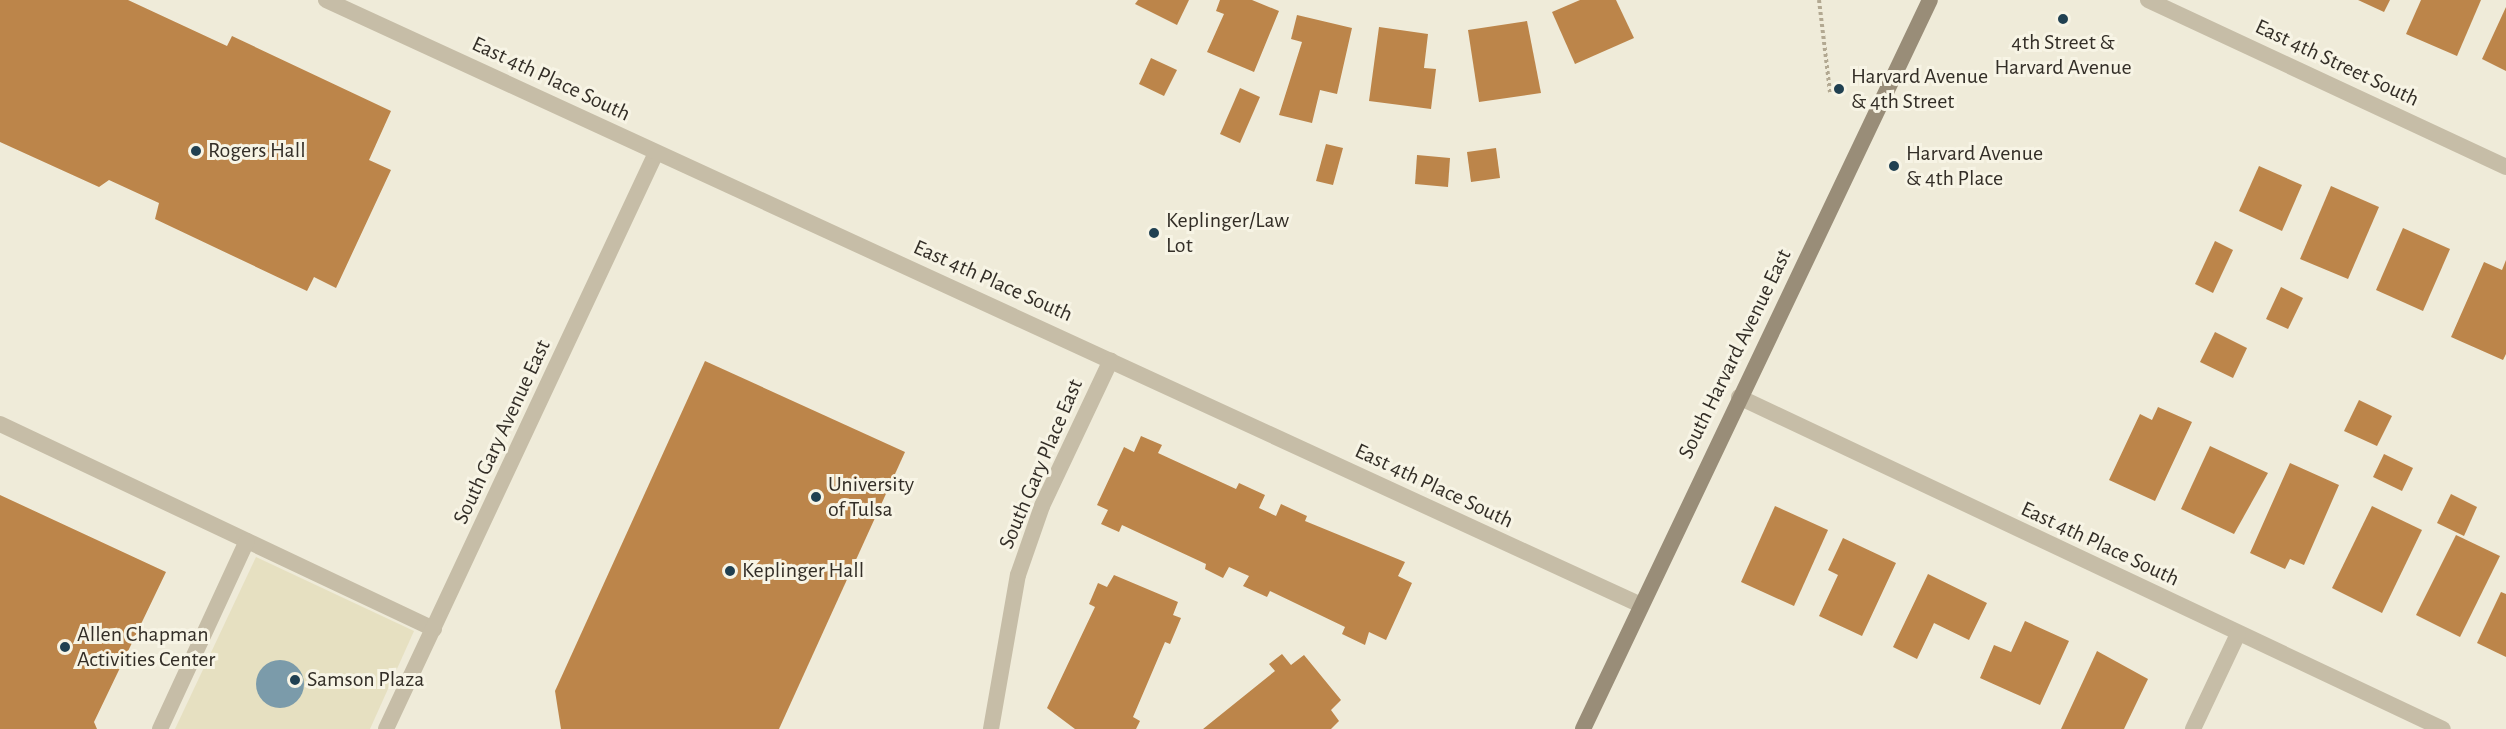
<!DOCTYPE html>
<style>
body{margin:0}
#map{position:relative;width:2506px;height:729px;overflow:hidden;background:#efebd9;font-family:"Alegreya Sans",sans-serif}
div>[style]{position:absolute}
.plaza>*{inset:0;background:#e6e0c1}
.water>*{inset:0;background:#7b9baa}
.round{border-radius:50%}
.building>*{inset:0;background:#bc854a}
.path>*{height:4px;margin-top:-2px;transform-origin:0;background:repeating-linear-gradient(90deg,#b2a891 0 3px,transparent 0 6px)}
.pedestrian>*{height:16px;margin:-8px;padding:0 8px;transform-origin:8px;border-radius:8px;background:#c6bda7}
.minor>*{height:16px;margin:-8px;padding:0 8px;transform-origin:8px;border-radius:8px;background:#c6bda7}
.tertiary>*{height:16px;margin:-8px;padding:0 8px;transform-origin:8px;border-radius:8px;background:#c6bda7}
.secondary>*{height:16px;margin:-8px;padding:0 8px;transform-origin:8px;border-radius:8px;background:#998d78}
.dots>*{width:16px;height:16px;translate:-50% -50%;box-sizing:border-box;border:3px solid #f7f4e5;border-radius:50%}
span{translate:-50% -50%;white-space:nowrap;text-align:center;line-height:1.15;-webkit-text-stroke:6px #f7f4e5;paint-order:stroke}
.poi-label{font-size:22px;color:#332e27}
.left{translate:0 -50%;text-align:left}
.street-label{font-size:22px;color:#332e27}
</style>
<div id="map">
<div class="plaza">
<i style="clip-path:polygon(256px 557px,414px 631px,370px 729px,175px 729px)"></i>
</div>
<div class="water">
<i class="round" style="left:256px;top:660px;width:48px;height:48px"></i>
</div>
<div class="building">
<i style="clip-path:polygon(0 0,128px 0,227px 46px,232px 36px,391px 111px,369px 160px,391px 170px,336px 288px,314px 277px,307px 291px,155px 219px,159px 203px,109px 180px,99px 187px,0 142px)"></i>
<i style="clip-path:polygon(1138px 0,1189px 0,1177px 25px,1135px 4px)"></i>
<i style="clip-path:polygon(1220px 0,1252px 0,1279px 11px,1254px 72px,1207px 52px,1224px 14px,1216px 11px)"></i>
<i style="clip-path:polygon(1580px 0,1616px 0,1634px 38px,1575px 64px,1552px 12px)"></i>
<i style="clip-path:polygon(2358px 0,2390px 0,2384px 12px)"></i>
<i style="clip-path:polygon(2421px 0,2481px 0,2457px 56px,2406px 34px)"></i>
<i style="clip-path:polygon(2506px 7px,2506px 71px,2482px 59px)"></i>
<i style="clip-path:polygon(1297px 15px,1352px 28px,1337px 94px,1320px 90px,1312px 123px,1279px 115px,1302px 42px,1291px 39px)"></i>
<i style="clip-path:polygon(1527px 21px,1541px 93px,1479px 102px,1468px 30px)"></i>
<i style="clip-path:polygon(1379px 27px,1428px 34px,1424px 68px,1436px 69px,1431px 109px,1369px 101px)"></i>
<i style="clip-path:polygon(1151px 58px,1177px 70px,1164px 96px,1139px 84px)"></i>
<i style="clip-path:polygon(1240px 88px,1260px 97px,1240px 143px,1220px 134px)"></i>
<i style="clip-path:polygon(1326px 144px,1343px 148px,1333px 185px,1316px 181px)"></i>
<i style="clip-path:polygon(1496px 148px,1500px 178px,1471px 182px,1467px 152px)"></i>
<i style="clip-path:polygon(1417px 155px,1450px 158px,1448px 187px,1415px 184px)"></i>
<i style="clip-path:polygon(2259px 166px,2302px 185px,2282px 231px,2239px 211px)"></i>
<i style="clip-path:polygon(2331px 186px,2379px 207px,2348px 279px,2300px 259px)"></i>
<i style="clip-path:polygon(2403px 228px,2450px 249px,2423px 311px,2376px 290px)"></i>
<i style="clip-path:polygon(2215px 241px,2233px 250px,2213px 293px,2195px 284px)"></i>
<i style="clip-path:polygon(2506px 260px,2506px 354px,2503px 360px,2451px 337px,2484px 262px,2502px 270px)"></i>
<i style="clip-path:polygon(2281px 287px,2303px 298px,2288px 329px,2266px 319px)"></i>
<i style="clip-path:polygon(2215px 332px,2247px 348px,2233px 378px,2200px 362px)"></i>
<i style="clip-path:polygon(705px 361px,905px 452px,779px 729px,561px 729px,555px 691px)"></i>
<i style="clip-path:polygon(2359px 400px,2392px 416px,2377px 446px,2344px 431px)"></i>
<i style="clip-path:polygon(2158px 407px,2192px 422px,2155px 501px,2109px 480px,2140px 414px,2152px 420px)"></i>
<i style="clip-path:polygon(1141px 436px,1162px 445px,1158px 453px,1236px 489px,1239px 483px,1265px 495px,1259px 508px,1276px 516px,1281px 504px,1307px 516px,1305px 521px,1405px 562px,1398px 576px,1412px 583px,1386px 640px,1369px 632px,1365px 645px,1342px 634px,1345px 627px,1270px 591px,1267px 597px,1243px 586px,1249px 576px,1229px 567px,1223px 578px,1205px 569px,1206px 564px,1122px 525px,1119px 532px,1101px 524px,1108px 510px,1097px 505px,1124px 447px,1134px 452px)"></i>
<i style="clip-path:polygon(2210px 446px,2268px 473px,2234px 534px,2181px 509px)"></i>
<i style="clip-path:polygon(2384px 454px,2413px 468px,2402px 491px,2373px 477px)"></i>
<i style="clip-path:polygon(2290px 463px,2339px 485px,2304px 565px,2290px 559px,2285px 569px,2250px 553px)"></i>
<i style="clip-path:polygon(2451px 494px,2477px 507px,2464px 536px,2437px 523px)"></i>
<i style="clip-path:polygon(0 495px,166px 572px,94px 722px,97px 729px,0 729px)"></i>
<i style="clip-path:polygon(1775px 506px,1828px 530px,1794px 606px,1741px 582px)"></i>
<i style="clip-path:polygon(2372px 506px,2422px 530px,2382px 613px,2332px 588px)"></i>
<i style="clip-path:polygon(2456px 535px,2500px 556px,2460px 637px,2416px 615px)"></i>
<i style="clip-path:polygon(1843px 538px,1896px 563px,1862px 636px,1819px 616px,1838px 575px,1828px 570px)"></i>
<i style="clip-path:polygon(1928px 574px,1987px 603px,1969px 640px,1934px 623px,1917px 659px,1893px 647px)"></i>
<i style="clip-path:polygon(1114px 575px,1178px 602px,1173px 615px,1181px 618px,1170px 644px,1165px 642px,1133px 717px,1140px 721px,1136px 729px,1075px 729px,1047px 708px,1095px 607px,1089px 604px,1098px 583px,1107px 587px)"></i>
<i style="clip-path:polygon(2501px 592px,2506px 594px,2506px 657px,2477px 643px)"></i>
<i style="clip-path:polygon(2025px 621px,2069px 641px,2040px 705px,1980px 678px,1994px 645px,2011px 652px)"></i>
<i style="clip-path:polygon(2097px 651px,2148px 679px,2124px 729px,2061px 729px)"></i>
<i style="clip-path:polygon(1282px 654px,1291px 665px,1304px 655px,1341px 700px,1331px 710px,1339px 721px,1331px 729px,1203px 729px,1275px 671px,1269px 664px)"></i>
</div>
<div class="path">
<i style="left:1819px;top:0;width:93px;rotate:83.2deg"></i>
</div>
<div class="pedestrian">
<i style="left:0;top:424px;width:480px;rotate:25.3deg"></i>
<i style="left:160px;top:729px;width:207px;rotate:-65.2deg"></i>
<i style="left:386px;top:729px;width:636px;rotate:-64.89deg"></i>
</div>
<div class="minor">
<i style="left:326px;top:0;width:1447px;rotate:24.71deg"></i>
<i style="left:1739px;top:397px;width:778px;rotate:25.25deg"></i>
<i style="left:991px;top:729px;width:156px;rotate:-80.1deg"></i>
<i style="left:1018px;top:575px;width:73px;rotate:-70.8deg"></i>
<i style="left:1042px;top:506px;width:161px;rotate:-64.7deg"></i>
<i style="left:2193px;top:729px;width:105px;rotate:-64.7deg"></i>
</div>
<div class="tertiary">
<i style="left:2148px;top:0;width:395px;rotate:25deg"></i>
</div>
<div class="secondary">
<i style="left:1583px;top:729px;width:807px;rotate:-64.55deg"></i>
</div>
<div class="dots">
<i style="left:2063px;top:19px;background:#204051"></i>
<i style="left:1839px;top:89px;background:#204051"></i>
<i style="left:196px;top:151px;background:#204051"></i>
<i style="left:1894px;top:166px;background:#204051"></i>
<i style="left:1154px;top:233px;background:#204051"></i>
<i style="left:816px;top:497px;background:#204051"></i>
<i style="left:730px;top:571px;background:#204051"></i>
<i style="left:65px;top:647px;background:#204051"></i>
<i style="left:295px;top:680px;background:#204051"></i>
</div>
<div class="poi-label">
<span style="left:2063px;top:55px">4th Street &amp;<br>Harvard Avenue</span>
<span class="left" style="left:1851px;top:89px">Harvard Avenue<br>&amp; 4th Street</span>
<span class="left" style="left:208px;top:151px">Rogers Hall</span>
<span class="left" style="left:1906px;top:166px">Harvard Avenue<br>&amp; 4th Place</span>
<span class="left" style="left:1166px;top:233px">Keplinger/Law<br>Lot</span>
<span class="left" style="left:828px;top:497px">University<br>of Tulsa</span>
<span class="left" style="left:742px;top:571px">Keplinger Hall</span>
<span class="left" style="left:77px;top:647px">Allen Chapman<br>Activities Center</span>
<span class="left" style="left:307px;top:680px">Samson Plaza</span>
</div>
<div class="street-label">
<span style="left:2337px;top:63px;rotate:25deg">East 4th Street South</span>
<span style="left:551px;top:79px;rotate:25deg">East 4th Place South</span>
<span style="left:993px;top:281px;rotate:24deg">East 4th Place South</span>
<span style="left:1735px;top:354px;rotate:-64deg">South Harvard Avenue East</span>
<span style="left:502px;top:432px;rotate:-65deg">South Gary Avenue East</span>
<span style="left:1041px;top:464px;rotate:-67deg">South Gary Place East</span>
<span style="left:1434px;top:486px;rotate:25deg">East 4th Place South</span>
<span style="left:2100px;top:544px;rotate:25deg">East 4th Place South</span>
</div>
</div>
